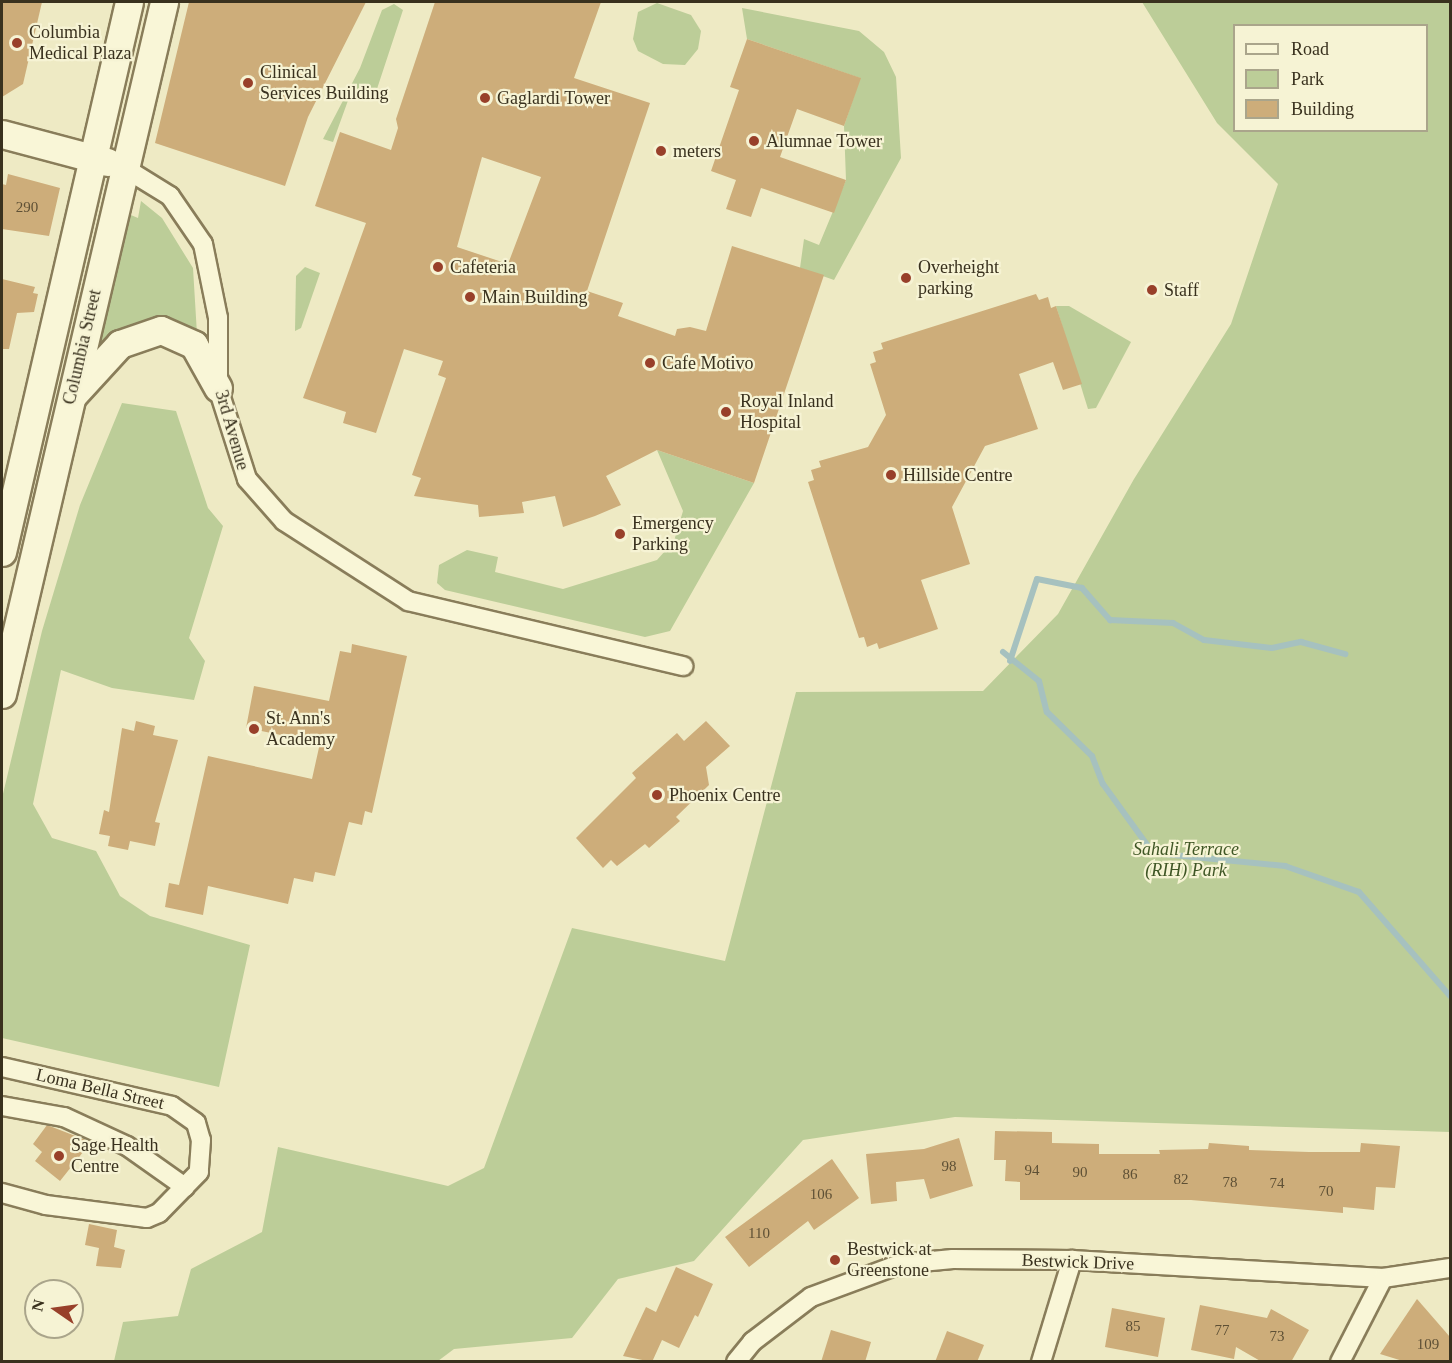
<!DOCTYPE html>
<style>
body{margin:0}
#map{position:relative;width:1452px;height:1363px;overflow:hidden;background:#eeeac4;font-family:Georgia,serif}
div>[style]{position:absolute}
.green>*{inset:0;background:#bccd98}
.stream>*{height:6px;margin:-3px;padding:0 3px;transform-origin:3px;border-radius:3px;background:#a6c1bf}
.building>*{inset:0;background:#cdad7a}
.roads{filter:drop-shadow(2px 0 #897d5a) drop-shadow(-2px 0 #897d5a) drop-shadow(0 2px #897d5a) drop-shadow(0 -2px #897d5a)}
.street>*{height:18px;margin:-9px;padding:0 9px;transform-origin:9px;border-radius:9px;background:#f9f6d7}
.secondary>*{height:27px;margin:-13.5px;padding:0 13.5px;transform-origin:13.5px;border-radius:13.5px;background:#f9f6d7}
.dots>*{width:16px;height:16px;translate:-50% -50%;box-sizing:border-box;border:3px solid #f6f3d4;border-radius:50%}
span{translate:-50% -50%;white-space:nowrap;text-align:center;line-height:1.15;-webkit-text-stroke:4.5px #f6f3d4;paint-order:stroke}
.number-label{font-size:15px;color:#5e5035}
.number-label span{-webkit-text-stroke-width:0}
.poi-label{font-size:18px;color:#39311e}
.left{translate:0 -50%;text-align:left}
.street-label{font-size:18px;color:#39311e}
.park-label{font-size:18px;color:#3f5625;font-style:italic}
.frame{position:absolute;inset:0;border:3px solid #39311e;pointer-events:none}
.legend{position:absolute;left:1233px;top:24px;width:195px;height:108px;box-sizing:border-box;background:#f6f3d4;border:2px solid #aaa58b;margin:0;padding:8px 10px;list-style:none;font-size:18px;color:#39311e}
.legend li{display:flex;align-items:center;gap:12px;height:30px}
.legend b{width:30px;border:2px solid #aaa58b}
.north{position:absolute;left:24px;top:1279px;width:60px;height:60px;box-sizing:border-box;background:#f6f3d4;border:2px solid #aaa58b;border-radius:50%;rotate:283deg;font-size:16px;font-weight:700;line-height:24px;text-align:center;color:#39311e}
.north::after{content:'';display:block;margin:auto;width:21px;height:27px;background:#98402a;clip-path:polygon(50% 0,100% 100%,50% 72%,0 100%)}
</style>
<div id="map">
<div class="green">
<i style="clip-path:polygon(evenodd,1142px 2px,1450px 2px,1450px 1132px,955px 1117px,803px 1140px,694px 1261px,618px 1279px,572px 1338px,454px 1349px,438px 1361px,114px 1361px,123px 1322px,178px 1316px,191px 1269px,262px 1232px,278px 1147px,448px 1186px,484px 1168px,572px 928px,725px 961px,796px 692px,983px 691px,1058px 614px,1134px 479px,1231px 324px,1278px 184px,1217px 123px,1142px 2px,1234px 26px,1426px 26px,1426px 130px,1234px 130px,1234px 26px)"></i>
<i style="clip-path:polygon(657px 3px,691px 15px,701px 31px,698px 49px,685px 65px,663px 64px,638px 51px,633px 39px,638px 12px)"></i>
<i style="clip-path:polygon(394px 4px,403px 10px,373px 101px,350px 95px,333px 142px,323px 139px,360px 68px,382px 10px)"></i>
<i style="clip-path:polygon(742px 8px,859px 31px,884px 52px,896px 77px,901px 158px,834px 280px,800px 268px,804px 239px,819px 245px,846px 180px,844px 126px,860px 78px,747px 39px)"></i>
<i style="clip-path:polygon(141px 201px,162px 218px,193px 268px,197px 334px,100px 350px,95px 347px,126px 213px,138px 218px)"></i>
<i style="clip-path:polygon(305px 267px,320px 273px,301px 328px,295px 331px,296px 276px)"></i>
<i style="clip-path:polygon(1056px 306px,1069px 306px,1131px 342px,1096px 408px,1088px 409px)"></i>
<i style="clip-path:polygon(122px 403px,176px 411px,208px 508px,223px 526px,189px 638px,205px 661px,194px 700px,112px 688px,61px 670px,33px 804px,52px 838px,96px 851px,120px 896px,150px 916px,250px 945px,219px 1087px,2px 1038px,2px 798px,42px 631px,80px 505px)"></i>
<i style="clip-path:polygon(657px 450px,754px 483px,670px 631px,645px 637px,445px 590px,437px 583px,439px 565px,467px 550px,498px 557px,495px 572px,563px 589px,657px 560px,674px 541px,683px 511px)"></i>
</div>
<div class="stream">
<i style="left:1003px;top:652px;width:46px;rotate:38.9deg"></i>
<i style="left:1039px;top:681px;width:32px;rotate:76deg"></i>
<i style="left:1047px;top:712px;width:63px;rotate:44.4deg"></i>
<i style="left:1092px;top:756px;width:30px;rotate:69deg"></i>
<i style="left:1103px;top:784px;width:85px;rotate:54.1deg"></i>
<i style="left:1153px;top:853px;width:133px;rotate:5.6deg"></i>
<i style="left:1285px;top:866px;width:78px;rotate:19.4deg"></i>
<i style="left:1359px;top:892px;width:138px;rotate:48.8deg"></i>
<i style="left:1010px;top:661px;width:86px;rotate:-71.8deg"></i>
<i style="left:1037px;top:579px;width:46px;rotate:11.3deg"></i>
<i style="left:1082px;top:588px;width:43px;rotate:48.8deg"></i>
<i style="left:1110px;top:620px;width:63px;rotate:2.7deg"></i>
<i style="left:1173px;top:623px;width:35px;rotate:29deg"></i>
<i style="left:1204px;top:640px;width:68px;rotate:6.7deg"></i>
<i style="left:1272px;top:648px;width:30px;rotate:-12deg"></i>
<i style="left:1301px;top:642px;width:46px;rotate:15.3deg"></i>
</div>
<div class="building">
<i style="clip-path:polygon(2px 2px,42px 2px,23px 84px,2px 97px)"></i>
<i style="clip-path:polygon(189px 2px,366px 2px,308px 117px,285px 186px,155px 143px)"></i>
<i style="clip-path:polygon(evenodd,435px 2px,601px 2px,574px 78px,650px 103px,587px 291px,623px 303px,618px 316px,675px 336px,677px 329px,690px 327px,706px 331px,732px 246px,824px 275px,754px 483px,657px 450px,606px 476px,621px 505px,595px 516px,563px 527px,555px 496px,522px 502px,524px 513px,479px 517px,478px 505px,414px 496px,421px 478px,412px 475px,446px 378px,438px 375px,443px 361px,404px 349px,376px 433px,343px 423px,346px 412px,303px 398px,366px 223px,315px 206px,340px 132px,391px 150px,398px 128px,396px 119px,435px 2px,482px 157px,541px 177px,508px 264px,457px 247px,482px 157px)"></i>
<i style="clip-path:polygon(747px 39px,861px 78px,844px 126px,797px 109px,780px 157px,846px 180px,834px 213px,761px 188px,751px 217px,726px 209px,736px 180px,711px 171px,739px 90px,730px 87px)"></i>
<i style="clip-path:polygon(8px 174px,60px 188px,49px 236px,2px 229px,2px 184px,6px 185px)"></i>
<i style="clip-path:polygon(2px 279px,35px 287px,33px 293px,38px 294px,34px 312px,17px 313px,9px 349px,2px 349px)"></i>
<i style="clip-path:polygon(1036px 294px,1039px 300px,1048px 297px,1051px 308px,1056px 306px,1082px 384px,1063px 390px,1053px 362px,1019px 374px,1038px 429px,985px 446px,952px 507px,970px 564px,921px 580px,938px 629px,879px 649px,877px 643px,867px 647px,864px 637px,859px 638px,836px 569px,808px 482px,814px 480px,811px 470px,821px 467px,819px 461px,868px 447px,886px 415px,870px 364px,876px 362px,873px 352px,883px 349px,881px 343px)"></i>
<i style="clip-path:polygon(352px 644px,407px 656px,372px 813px,365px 811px,362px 825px,349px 822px,335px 876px,315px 872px,313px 882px,294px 878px,288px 904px,208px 886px,203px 915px,165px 907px,169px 883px,179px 885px,208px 756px,312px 779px,320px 743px,246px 728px,254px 686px,329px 701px,340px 651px,351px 653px)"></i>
<i style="clip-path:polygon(136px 721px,155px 726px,153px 735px,178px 740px,155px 822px,160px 823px,155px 846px,130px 841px,128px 850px,108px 846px,110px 836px,99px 834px,104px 810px,109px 812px,122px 728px,134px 731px)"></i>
<i style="clip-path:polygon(706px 721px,730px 746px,706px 767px,709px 785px,676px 817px,680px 821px,649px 848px,645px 844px,617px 866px,611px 860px,603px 868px,576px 838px,636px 778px,632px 773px,677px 733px,684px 741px)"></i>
<i style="clip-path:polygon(47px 1125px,91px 1142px,60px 1181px,35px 1161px,42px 1152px,33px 1144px)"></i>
<i style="clip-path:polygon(995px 1131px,1052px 1132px,1052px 1143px,1099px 1144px,1099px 1154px,1160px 1154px,1159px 1150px,1208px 1149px,1209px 1143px,1249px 1146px,1249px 1150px,1309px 1152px,1360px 1152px,1361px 1143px,1400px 1146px,1395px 1188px,1376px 1187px,1374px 1210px,1343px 1207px,1343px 1213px,1191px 1200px,1020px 1200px,1020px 1182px,1005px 1181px,1006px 1160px,994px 1160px)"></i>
<i style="clip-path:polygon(959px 1138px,973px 1186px,930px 1199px,924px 1179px,896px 1182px,897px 1201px,871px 1204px,866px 1154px,924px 1149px)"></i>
<i style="clip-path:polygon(832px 1159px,859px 1198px,814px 1230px,808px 1221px,749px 1267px,725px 1237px)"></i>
<i style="clip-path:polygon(89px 1224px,117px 1230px,114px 1247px,125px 1250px,121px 1268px,96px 1266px,99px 1248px,85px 1245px)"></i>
<i style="clip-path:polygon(676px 1267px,713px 1284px,698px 1317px,695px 1315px,679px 1348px,662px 1340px,652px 1362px,623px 1356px,646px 1307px,656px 1312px)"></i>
<i style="clip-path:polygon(1417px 1299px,1450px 1337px,1450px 1362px,1406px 1362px,1380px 1354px)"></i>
<i style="clip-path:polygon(1200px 1305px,1267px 1318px,1271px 1309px,1309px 1330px,1291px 1362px,1262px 1362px,1236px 1347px,1234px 1359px,1191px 1350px)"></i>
<i style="clip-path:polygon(1112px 1308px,1165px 1318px,1158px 1357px,1105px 1347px)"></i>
<i style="clip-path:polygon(831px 1330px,871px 1342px,865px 1362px,821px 1362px)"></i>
<i style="clip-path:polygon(947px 1331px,984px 1345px,977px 1362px,935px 1362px)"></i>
</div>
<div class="roads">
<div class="street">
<i style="left:123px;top:167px;width:55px;rotate:31.7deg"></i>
<i style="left:170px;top:196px;width:58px;rotate:55.5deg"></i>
<i style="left:203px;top:244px;width:76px;rotate:78.5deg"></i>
<i style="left:218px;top:318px;width:70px;rotate:90deg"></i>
<i style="left:218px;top:388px;width:96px;rotate:72.3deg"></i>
<i style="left:247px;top:479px;width:56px;rotate:48.6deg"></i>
<i style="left:284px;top:521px;width:148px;rotate:32.8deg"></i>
<i style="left:408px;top:601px;width:283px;rotate:13.3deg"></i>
<i style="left:2px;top:1067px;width:174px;rotate:12.9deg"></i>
<i style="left:172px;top:1106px;width:29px;rotate:35deg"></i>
<i style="left:196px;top:1123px;width:18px;rotate:74deg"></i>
<i style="left:201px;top:1140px;width:32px;rotate:94deg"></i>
<i style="left:199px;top:1172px;width:57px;rotate:134.3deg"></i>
<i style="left:159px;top:1213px;width:13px;rotate:157deg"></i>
<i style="left:147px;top:1218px;width:102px;rotate:-172.7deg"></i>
<i style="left:46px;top:1205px;width:46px;rotate:-164.7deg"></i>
<i style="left:2px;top:1106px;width:63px;rotate:10.1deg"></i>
<i style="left:64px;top:1117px;width:69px;rotate:24.7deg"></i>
<i style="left:127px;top:1146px;width:71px;rotate:35.3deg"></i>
<i style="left:736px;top:1362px;width:26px;rotate:-51deg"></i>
<i style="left:752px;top:1342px;width:74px;rotate:-37.3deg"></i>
<i style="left:811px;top:1297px;width:95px;rotate:-20.3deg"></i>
<i style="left:900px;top:1264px;width:53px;rotate:-5.4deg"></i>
<i style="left:953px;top:1259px;width:119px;rotate:0.5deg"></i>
<i style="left:1072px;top:1260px;width:312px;rotate:3.3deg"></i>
<i style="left:1383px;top:1278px;width:68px;rotate:-8.5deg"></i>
<i style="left:1041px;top:1362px;width:107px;rotate:-73.1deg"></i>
<i style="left:1340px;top:1362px;width:94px;rotate:-62.9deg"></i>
</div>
<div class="secondary">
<i style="left:2px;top:134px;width:109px;rotate:14.9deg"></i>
<i style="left:74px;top:394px;width:68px;rotate:-47.4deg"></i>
<i style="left:120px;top:344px;width:43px;rotate:-18.9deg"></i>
<i style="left:161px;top:330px;width:36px;rotate:24deg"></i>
<i style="left:194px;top:345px;width:49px;rotate:60.8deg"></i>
<i style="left:2px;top:552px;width:564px;rotate:-77deg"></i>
<i style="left:2px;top:694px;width:711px;rotate:-76.82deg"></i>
</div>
</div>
<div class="dots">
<i style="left:17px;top:43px;background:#98402a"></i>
<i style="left:248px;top:83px;background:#98402a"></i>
<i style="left:485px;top:98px;background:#98402a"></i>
<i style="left:754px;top:141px;background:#98402a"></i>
<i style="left:661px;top:151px;background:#98402a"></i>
<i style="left:438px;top:267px;background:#98402a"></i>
<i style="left:906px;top:278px;background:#98402a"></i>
<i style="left:1152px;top:290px;background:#98402a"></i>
<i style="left:470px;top:297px;background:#98402a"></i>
<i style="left:650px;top:363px;background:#98402a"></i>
<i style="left:726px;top:412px;background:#98402a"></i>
<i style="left:891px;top:475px;background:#98402a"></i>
<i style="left:620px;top:534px;background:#98402a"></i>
<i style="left:254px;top:729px;background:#98402a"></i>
<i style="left:657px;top:795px;background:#98402a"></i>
<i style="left:59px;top:1156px;background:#98402a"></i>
<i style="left:835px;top:1260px;background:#98402a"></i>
</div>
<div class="number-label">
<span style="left:27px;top:208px">290</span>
<span style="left:949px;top:1167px">98</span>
<span style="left:1032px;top:1171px">94</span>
<span style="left:1080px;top:1173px">90</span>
<span style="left:1130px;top:1175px">86</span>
<span style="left:1181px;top:1180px">82</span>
<span style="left:1230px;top:1183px">78</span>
<span style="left:1277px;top:1184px">74</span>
<span style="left:1326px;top:1192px">70</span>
<span style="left:821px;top:1195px">106</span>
<span style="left:759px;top:1234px">110</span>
<span style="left:1133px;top:1327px">85</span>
<span style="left:1222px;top:1331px">77</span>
<span style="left:1277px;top:1337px">73</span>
<span style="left:1428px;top:1345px">109</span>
</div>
<div class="poi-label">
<span class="left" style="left:29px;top:43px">Columbia<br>Medical Plaza</span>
<span class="left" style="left:260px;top:83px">Clinical<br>Services Building</span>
<span class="left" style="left:497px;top:98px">Gaglardi Tower</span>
<span class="left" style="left:766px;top:141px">Alumnae Tower</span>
<span class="left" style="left:673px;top:151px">meters</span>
<span class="left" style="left:450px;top:267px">Cafeteria</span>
<span class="left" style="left:918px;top:278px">Overheight<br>parking</span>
<span class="left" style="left:1164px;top:290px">Staff</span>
<span class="left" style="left:482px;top:297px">Main Building</span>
<span class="left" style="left:662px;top:363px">Cafe Motivo</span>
<span class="left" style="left:740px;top:412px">Royal Inland<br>Hospital</span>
<span class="left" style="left:903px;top:475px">Hillside Centre</span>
<span class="left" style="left:632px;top:534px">Emergency<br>Parking</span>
<span class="left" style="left:266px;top:729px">St. Ann's<br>Academy</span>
<span class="left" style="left:669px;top:795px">Phoenix Centre</span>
<span class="left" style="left:71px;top:1156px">Sage Health<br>Centre</span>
<span class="left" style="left:847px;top:1260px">Bestwick at<br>Greenstone</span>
</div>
<div class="street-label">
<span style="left:82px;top:347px;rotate:-77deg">Columbia Street</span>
<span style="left:232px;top:430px;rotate:74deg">3rd Avenue</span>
<span style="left:100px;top:1089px;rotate:13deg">Loma Bella Street</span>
<span style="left:1078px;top:1262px;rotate:2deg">Bestwick Drive</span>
</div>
<div class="park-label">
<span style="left:1186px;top:860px">Sahali Terrace<br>(RIH) Park</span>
</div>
<div class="frame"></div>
<ul class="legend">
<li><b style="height:8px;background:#f9f6d7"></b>Road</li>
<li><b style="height:16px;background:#bccd98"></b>Park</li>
<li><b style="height:16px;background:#cdad7a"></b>Building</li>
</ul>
<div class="north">N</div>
</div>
